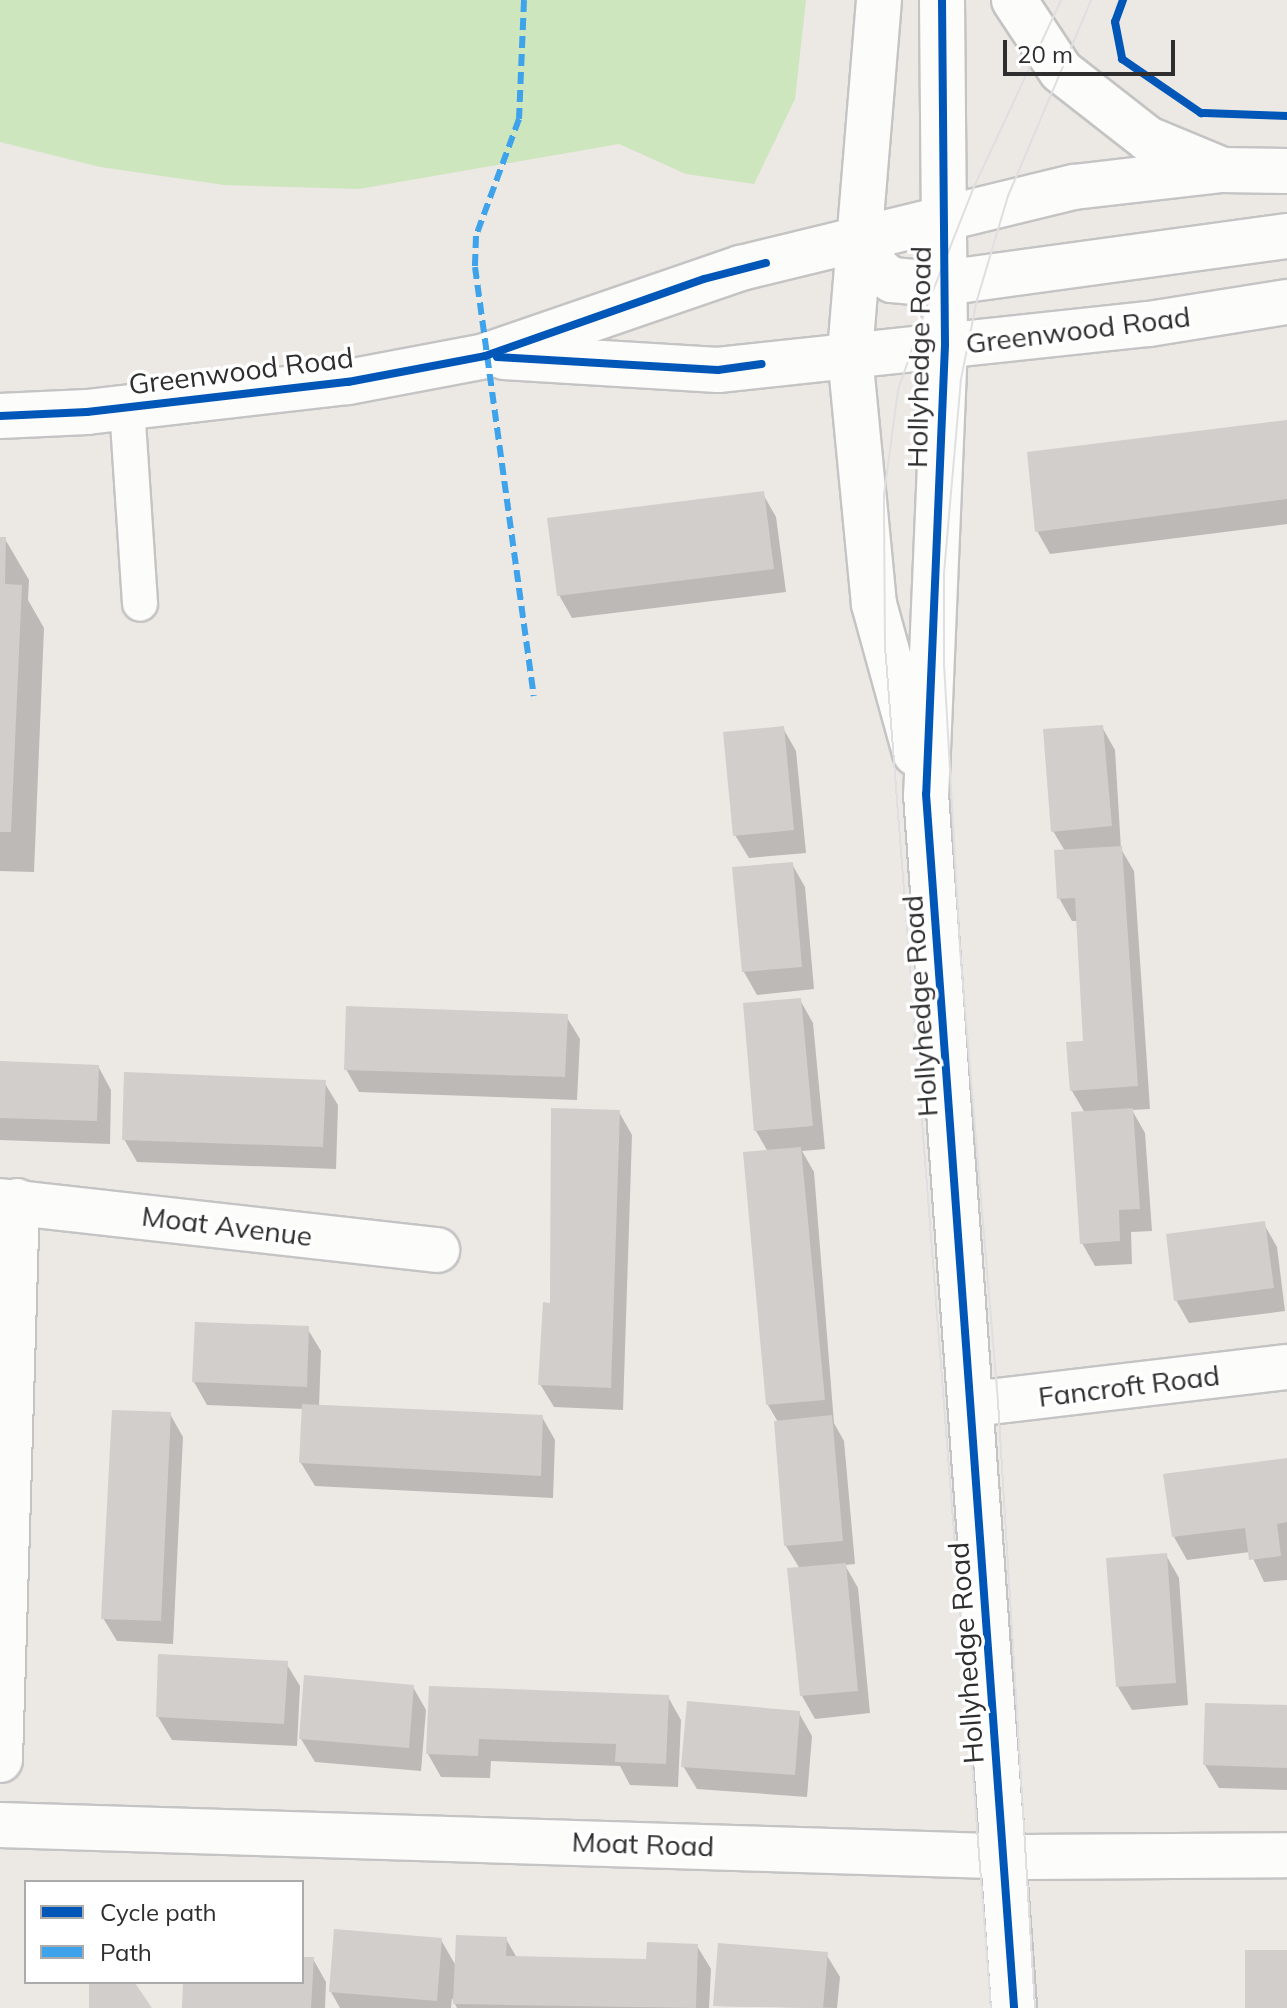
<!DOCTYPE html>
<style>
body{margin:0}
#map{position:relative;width:1287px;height:2008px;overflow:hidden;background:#ece8e4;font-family:Mulish,sans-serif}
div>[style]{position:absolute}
.green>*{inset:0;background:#cee6be}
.shadow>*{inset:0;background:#0003}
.building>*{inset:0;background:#d1cecb}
.roads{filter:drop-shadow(2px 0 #c5c4c5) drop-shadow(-2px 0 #c5c4c5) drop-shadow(0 2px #c5c4c5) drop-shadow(0 -2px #c5c4c5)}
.service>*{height:34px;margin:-17px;padding:0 17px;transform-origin:17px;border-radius:17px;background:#fcfcfb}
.minor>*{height:44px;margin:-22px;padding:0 22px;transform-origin:22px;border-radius:22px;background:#fcfcfb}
.tertiary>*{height:44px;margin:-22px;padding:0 22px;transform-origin:22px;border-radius:22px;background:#fcfcfb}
.tram>*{height:2px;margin:-1px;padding:0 1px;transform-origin:1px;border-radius:1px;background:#dfdfe1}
.quiet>*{height:6px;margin-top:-3px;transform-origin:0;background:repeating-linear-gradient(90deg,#3ea3eb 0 12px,transparent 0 18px)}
.cycleway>*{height:8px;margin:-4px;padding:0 4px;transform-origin:4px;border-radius:4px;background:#0057b8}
span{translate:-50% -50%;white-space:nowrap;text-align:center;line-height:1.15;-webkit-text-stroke:7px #fff;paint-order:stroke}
.street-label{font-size:28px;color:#2e2e2e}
.legend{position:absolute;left:24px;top:1880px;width:280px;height:104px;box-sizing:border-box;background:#fff;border:2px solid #ababab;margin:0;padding:10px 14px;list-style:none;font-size:24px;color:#2e2e2e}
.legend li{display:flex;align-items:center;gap:16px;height:40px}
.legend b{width:40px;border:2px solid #ababab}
.scale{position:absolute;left:1003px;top:40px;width:172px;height:36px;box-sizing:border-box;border:4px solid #2e2e2e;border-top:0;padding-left:10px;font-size:24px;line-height:28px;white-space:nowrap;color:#2e2e2e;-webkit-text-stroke:6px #fff;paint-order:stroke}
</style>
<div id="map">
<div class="green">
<i style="clip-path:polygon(0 0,806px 0,795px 99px,754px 184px,686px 174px,619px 144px,359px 189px,224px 185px,100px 167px,0 142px)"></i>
</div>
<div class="shadow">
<i style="clip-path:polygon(1287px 423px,1287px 524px,1050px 554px,1037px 531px)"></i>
<i style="clip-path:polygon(763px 494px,776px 517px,786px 592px,572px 618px,559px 595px)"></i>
<i style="clip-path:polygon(0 539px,5px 539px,29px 580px,28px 600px,44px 628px,34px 872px,0 871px)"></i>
<i style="clip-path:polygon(1102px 727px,1115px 750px,1121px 849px,1134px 871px,1150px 1109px,1132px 1110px,1145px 1133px,1152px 1231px,1131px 1232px,1132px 1264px,1095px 1266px,1082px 1243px,1085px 1113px,1072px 1091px,1085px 1042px,1078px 921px,1072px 921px,1059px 898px,1065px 851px,1053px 831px)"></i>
<i style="clip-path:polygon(783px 728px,796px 751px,806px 853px,749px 858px,735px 835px)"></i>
<i style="clip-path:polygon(792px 864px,805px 887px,814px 989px,757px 995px,744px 972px)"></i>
<i style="clip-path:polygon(800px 1000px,813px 1023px,825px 1149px,802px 1151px,814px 1172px,834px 1423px,844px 1441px,855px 1564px,845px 1565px,858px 1588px,870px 1713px,815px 1719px,802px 1696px,789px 1570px,800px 1569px,786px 1546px,778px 1422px,768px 1405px,768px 1152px,756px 1131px,745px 1005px)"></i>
<i style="clip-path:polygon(566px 1016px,580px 1039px,577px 1100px,359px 1092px,346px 1069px)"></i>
<i style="clip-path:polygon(0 1063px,98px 1066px,111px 1090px,110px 1144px,0 1140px)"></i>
<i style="clip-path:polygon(324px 1082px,338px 1105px,336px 1169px,137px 1162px,124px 1139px)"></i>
<i style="clip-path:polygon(619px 1112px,632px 1135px,623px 1410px,554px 1407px,540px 1384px,552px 1306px)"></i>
<i style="clip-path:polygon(1264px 1224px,1277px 1247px,1285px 1311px,1189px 1323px,1176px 1300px)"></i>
<i style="clip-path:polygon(307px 1328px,321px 1351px,319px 1407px,542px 1417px,555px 1440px,553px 1498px,315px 1486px,301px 1463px,304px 1409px,207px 1405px,194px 1382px)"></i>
<i style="clip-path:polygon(170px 1414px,183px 1437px,173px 1644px,117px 1641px,103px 1618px)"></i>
<i style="clip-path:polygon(1287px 1460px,1287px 1580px,1264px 1582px,1250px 1552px,1187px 1560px,1174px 1537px)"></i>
<i style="clip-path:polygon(1166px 1555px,1179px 1578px,1188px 1705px,1132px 1710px,1118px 1687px)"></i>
<i style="clip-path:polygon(286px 1663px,300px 1686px,297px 1746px,172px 1740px,158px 1717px)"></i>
<i style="clip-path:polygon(413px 1687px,426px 1710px,421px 1771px,315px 1762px,301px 1739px)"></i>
<i style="clip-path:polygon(431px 1688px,668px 1697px,681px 1720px,678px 1787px,630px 1785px,620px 1766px,491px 1761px,490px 1778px,441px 1777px,428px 1754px)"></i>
<i style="clip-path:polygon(1287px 1707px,1287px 1790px,1219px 1788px,1205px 1765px)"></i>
<i style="clip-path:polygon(799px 1713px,812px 1736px,807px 1797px,697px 1789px,683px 1766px)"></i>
<i style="clip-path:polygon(506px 1939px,517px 1958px,648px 1961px,697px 1946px,711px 1969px,709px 2008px,457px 2008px,452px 1998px,451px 2008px,340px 2008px,331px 1992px,441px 1940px,456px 1966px)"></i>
<i style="clip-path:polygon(826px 1954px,840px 1977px,837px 2008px,715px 2006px)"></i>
<i style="clip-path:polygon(302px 1958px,313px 1959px,326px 1982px,325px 2008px,184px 2008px,185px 1982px,302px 1982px)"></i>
</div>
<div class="building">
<i style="clip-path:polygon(1287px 420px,1287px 499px,1035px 532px,1027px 452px)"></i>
<i style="clip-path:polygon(764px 491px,774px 569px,557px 596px,547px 518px)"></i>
<i style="clip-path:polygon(0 537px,6px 537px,5px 584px,22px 585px,11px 832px,0 832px)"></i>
<i style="clip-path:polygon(1103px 725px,1112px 826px,1051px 832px,1043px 729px)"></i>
<i style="clip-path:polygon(784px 726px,794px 830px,733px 836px,723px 732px)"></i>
<i style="clip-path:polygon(1122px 846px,1138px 1086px,1070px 1091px,1066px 1042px,1083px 1041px,1075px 898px,1057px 899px,1054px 850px)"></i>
<i style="clip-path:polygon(793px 862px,802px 967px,742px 972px,732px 867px)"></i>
<i style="clip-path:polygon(801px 998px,813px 1126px,754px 1131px,743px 1003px)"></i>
<i style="clip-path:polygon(346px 1006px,568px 1014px,565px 1077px,344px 1070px)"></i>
<i style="clip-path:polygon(0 1061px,99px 1065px,97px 1121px,0 1118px)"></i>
<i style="clip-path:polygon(124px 1072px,326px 1080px,323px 1147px,122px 1140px)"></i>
<i style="clip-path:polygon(551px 1108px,620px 1110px,611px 1388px,538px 1385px,543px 1302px,550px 1303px)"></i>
<i style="clip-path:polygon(1133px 1108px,1140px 1209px,1119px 1210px,1120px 1241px,1080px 1244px,1071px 1112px)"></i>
<i style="clip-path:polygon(801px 1147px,825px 1400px,766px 1405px,743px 1152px)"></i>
<i style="clip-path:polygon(1265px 1221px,1274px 1288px,1174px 1301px,1166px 1234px)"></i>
<i style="clip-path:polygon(195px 1322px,309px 1326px,307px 1387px,192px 1382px)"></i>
<i style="clip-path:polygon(302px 1404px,543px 1415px,541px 1476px,299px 1463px)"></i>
<i style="clip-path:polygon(112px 1410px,171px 1412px,161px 1621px,101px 1619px)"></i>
<i style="clip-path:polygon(832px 1415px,843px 1541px,784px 1546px,774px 1421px)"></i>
<i style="clip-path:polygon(1287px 1458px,1287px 1522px,1277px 1524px,1281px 1556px,1249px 1560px,1245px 1528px,1172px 1537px,1163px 1474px)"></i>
<i style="clip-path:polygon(1167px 1553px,1176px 1683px,1116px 1687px,1106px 1558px)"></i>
<i style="clip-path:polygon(846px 1563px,858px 1691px,800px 1696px,787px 1568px)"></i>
<i style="clip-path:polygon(158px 1654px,288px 1661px,284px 1724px,156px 1717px)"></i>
<i style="clip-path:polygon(304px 1675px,414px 1685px,409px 1748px,299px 1739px)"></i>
<i style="clip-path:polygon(429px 1686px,669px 1695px,666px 1764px,615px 1762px,616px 1744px,554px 1742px,479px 1739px,478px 1756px,426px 1754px)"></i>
<i style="clip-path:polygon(687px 1701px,800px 1711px,795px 1775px,681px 1767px)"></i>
<i style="clip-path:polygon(1205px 1703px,1287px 1705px,1287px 1768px,1203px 1765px)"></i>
<i style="clip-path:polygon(334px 1929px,442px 1938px,437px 2001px,329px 1992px)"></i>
<i style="clip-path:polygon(456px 1935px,507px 1937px,506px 1956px,646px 1959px,647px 1942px,698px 1944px,696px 2008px,453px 2004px)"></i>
<i style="clip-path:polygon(718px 1943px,828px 1952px,823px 2008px,713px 2006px)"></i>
<i style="clip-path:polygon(1245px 1950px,1287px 1950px,1287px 2008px,1245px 2008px)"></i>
<i style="clip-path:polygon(302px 1957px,314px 1957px,311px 2008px,182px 2008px,183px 1982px,302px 1982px)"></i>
<i style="clip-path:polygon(89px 1983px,135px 1983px,152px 2008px,89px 2008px)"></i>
</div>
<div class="roads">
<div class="service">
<i style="left:127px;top:407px;width:197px;rotate:86.2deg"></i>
</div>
<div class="minor">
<i style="left:0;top:1201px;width:440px;rotate:6.4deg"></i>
<i style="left:972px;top:1404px;width:317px;rotate:-6.7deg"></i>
<i style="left:0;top:1760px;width:559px;rotate:-88.26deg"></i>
<i style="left:0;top:1825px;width:1024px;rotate:1.79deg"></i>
<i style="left:1023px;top:1857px;width:264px;rotate:-0.4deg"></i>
</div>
<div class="tertiary">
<i style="left:879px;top:0;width:356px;rotate:94.7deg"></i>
<i style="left:850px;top:355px;width:250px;rotate:84.5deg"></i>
<i style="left:874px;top:604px;width:155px;rotate:74.6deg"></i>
<i style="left:942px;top:0;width:345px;rotate:89.5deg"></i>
<i style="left:945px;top:345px;width:449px;rotate:92.4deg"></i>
<i style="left:926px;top:794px;width:1217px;rotate:85.85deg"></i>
<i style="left:1014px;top:0;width:85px;rotate:56.5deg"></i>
<i style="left:1061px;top:71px;width:110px;rotate:38deg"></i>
<i style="left:1148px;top:139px;width:78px;rotate:22.6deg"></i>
<i style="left:859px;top:239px;width:36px;rotate:58deg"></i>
<i style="left:878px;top:270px;width:17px;rotate:36deg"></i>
<i style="left:892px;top:280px;width:44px;rotate:5.2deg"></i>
<i style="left:936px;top:284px;width:354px;rotate:-7.8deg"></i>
<i style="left:504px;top:357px;width:214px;rotate:3.5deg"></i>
<i style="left:718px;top:370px;width:433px;rotate:-6.1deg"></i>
<i style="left:1149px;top:324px;width:140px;rotate:-9.1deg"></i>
<i style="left:0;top:416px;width:87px;rotate:-2.6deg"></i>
<i style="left:87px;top:412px;width:263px;rotate:-6.6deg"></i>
<i style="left:348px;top:382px;width:139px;rotate:-10.7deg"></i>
<i style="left:485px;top:356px;width:271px;rotate:-19deg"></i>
<i style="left:741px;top:268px;width:343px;rotate:-13.7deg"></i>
<i style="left:1074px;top:187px;width:149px;rotate:-6.6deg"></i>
<i style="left:1222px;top:170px;width:65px;rotate:0.9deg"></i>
</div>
</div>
<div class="tram">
<i style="left:991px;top:2008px;width:1365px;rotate:-94.45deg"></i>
<i style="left:885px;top:647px;width:152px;rotate:-90.4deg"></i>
<i style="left:884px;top:495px;width:106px;rotate:-82.4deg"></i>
<i style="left:898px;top:390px;width:89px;rotate:-71deg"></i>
<i style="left:927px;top:306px;width:126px;rotate:-68.5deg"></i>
<i style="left:973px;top:189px;width:208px;rotate:-65deg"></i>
<i style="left:1035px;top:2008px;width:608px;rotate:-93.49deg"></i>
<i style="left:998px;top:1401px;width:454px;rotate:-94.8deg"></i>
<i style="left:960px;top:949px;width:282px;rotate:-93.2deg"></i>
<i style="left:944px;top:667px;width:94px;rotate:-90deg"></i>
<i style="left:944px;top:573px;width:195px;rotate:-85deg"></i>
<i style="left:961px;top:379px;width:81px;rotate:-78.6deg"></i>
<i style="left:977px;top:300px;width:109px;rotate:-73.4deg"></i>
<i style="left:1008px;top:196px;width:213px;rotate:-67deg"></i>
</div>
<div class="quiet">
<i style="left:524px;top:0;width:119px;rotate:92.4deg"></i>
<i style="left:519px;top:119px;width:125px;rotate:110.2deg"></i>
<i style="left:476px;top:236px;width:31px;rotate:92deg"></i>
<i style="left:475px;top:267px;width:433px;rotate:82.2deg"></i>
</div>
<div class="cycleway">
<i style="left:942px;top:0;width:345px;rotate:89.5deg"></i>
<i style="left:945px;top:345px;width:449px;rotate:92.4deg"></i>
<i style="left:926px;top:794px;width:1217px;rotate:85.85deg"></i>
<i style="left:1123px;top:0;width:23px;rotate:110deg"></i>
<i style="left:1115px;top:22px;width:38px;rotate:79deg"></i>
<i style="left:1122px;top:59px;width:96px;rotate:34.4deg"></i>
<i style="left:1201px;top:113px;width:86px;rotate:2deg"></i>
<i style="left:497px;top:357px;width:221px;rotate:3.4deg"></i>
<i style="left:718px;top:370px;width:44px;rotate:-7.8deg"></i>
<i style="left:0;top:416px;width:87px;rotate:-2.6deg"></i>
<i style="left:87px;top:412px;width:263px;rotate:-6.6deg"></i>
<i style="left:348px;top:382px;width:139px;rotate:-10.7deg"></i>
<i style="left:485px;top:356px;width:232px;rotate:-19.4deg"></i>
<i style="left:704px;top:279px;width:64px;rotate:-14.5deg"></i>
</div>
<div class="street-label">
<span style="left:1078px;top:330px;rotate:-7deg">Greenwood Road</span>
<span style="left:919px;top:357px;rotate:-89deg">Hollyhedge Road</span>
<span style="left:241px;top:371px;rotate:-7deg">Greenwood Road</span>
<span style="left:920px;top:1006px;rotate:-94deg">Hollyhedge Road</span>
<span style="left:227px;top:1226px;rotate:7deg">Moat Avenue</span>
<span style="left:1129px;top:1386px;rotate:-7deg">Fancroft Road</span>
<span style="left:966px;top:1653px;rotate:-94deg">Hollyhedge Road</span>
<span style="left:643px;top:1844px;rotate:2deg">Moat Road</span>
</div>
<ul class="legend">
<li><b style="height:10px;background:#0057b8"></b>Cycle path</li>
<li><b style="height:10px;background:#3ea3eb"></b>Path</li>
</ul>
<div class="scale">20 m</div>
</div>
